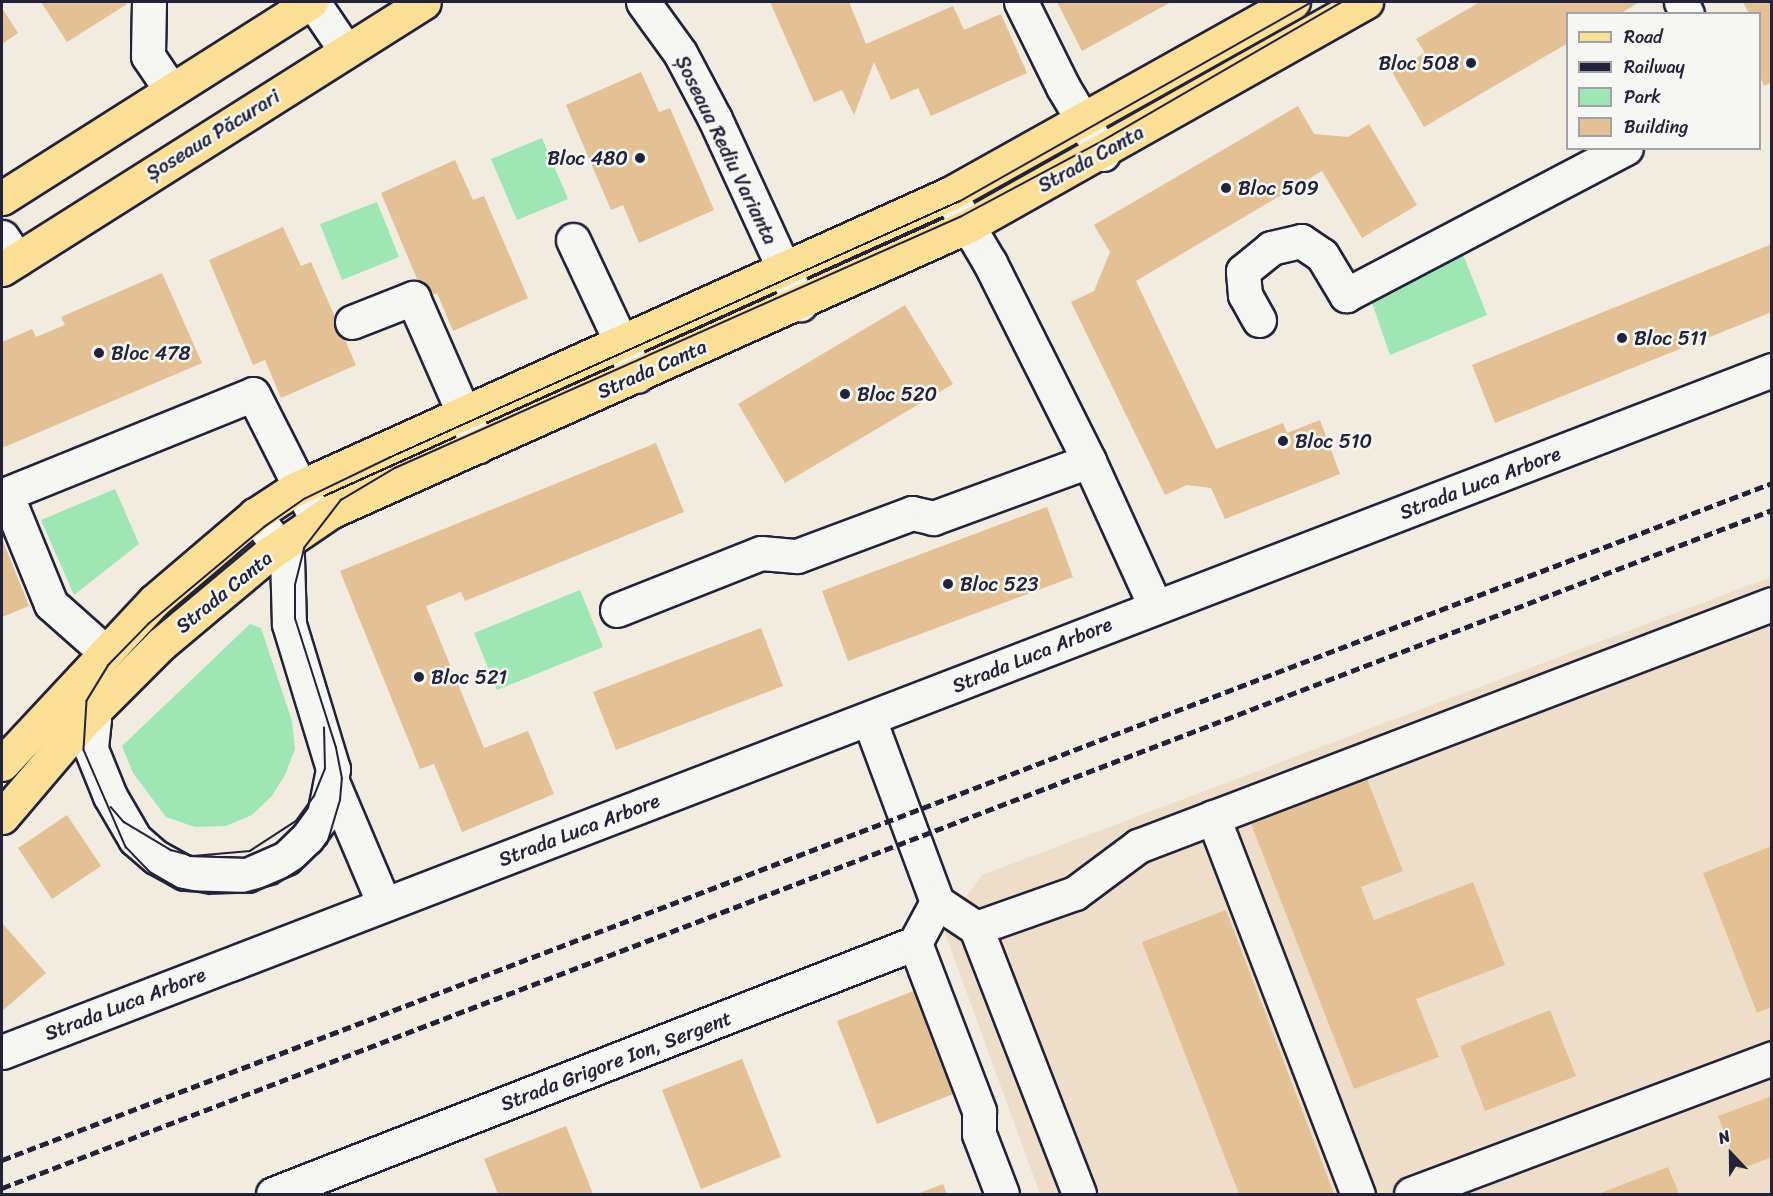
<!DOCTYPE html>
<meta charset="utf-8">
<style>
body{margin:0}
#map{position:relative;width:1773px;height:1196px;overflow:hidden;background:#f2ebdf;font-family:Sriracha,sans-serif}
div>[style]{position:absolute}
.built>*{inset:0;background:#eedec9}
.green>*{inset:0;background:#9ee7b5}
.building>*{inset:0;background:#e4c095}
.roads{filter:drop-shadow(2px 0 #22223b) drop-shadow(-2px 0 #22223b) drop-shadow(0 2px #22223b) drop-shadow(0 -2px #22223b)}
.minor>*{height:33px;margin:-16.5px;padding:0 16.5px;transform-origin:16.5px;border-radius:16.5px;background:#f6f6f2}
.major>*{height:33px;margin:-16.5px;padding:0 16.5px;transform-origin:16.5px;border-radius:16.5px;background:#fbdf96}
.tram>*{height:1.5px;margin:-0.75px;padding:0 0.75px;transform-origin:0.75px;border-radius:0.75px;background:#22223b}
.rail>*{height:4.5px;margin-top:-2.25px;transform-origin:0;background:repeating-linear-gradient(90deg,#22223b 0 9px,transparent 0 13.5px)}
.dots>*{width:16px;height:16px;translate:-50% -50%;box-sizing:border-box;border:3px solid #f6f6f2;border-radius:50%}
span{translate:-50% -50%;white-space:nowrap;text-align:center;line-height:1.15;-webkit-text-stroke:5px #f6f6f2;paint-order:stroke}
.poi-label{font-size:20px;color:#22223b}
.right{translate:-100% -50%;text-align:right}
.left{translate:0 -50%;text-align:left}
.street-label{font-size:20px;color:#22223b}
.frame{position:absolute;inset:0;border:3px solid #22223b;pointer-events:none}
.legend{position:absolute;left:1566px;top:12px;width:195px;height:138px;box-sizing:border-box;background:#f6f6f2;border:2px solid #a1a1a9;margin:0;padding:8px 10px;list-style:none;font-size:18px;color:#22223b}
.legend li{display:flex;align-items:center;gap:12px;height:30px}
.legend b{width:30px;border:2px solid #a1a1a9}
.north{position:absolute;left:1701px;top:1124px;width:60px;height:60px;-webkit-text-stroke:4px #f6f6f2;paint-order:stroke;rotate:338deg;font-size:16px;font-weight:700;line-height:24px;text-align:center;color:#22223b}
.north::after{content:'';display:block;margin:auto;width:21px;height:27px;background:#22223b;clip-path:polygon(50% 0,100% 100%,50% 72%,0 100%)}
</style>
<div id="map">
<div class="built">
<i style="clip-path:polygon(1771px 577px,1771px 1194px,1040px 1194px,945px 933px,953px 914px,982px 875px)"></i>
</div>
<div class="green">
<i style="clip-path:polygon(542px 138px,568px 199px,517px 220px,491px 159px)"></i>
<i style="clip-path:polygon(377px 202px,399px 257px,342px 280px,320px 224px)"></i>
<i style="clip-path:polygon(1462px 252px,1487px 315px,1390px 355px,1370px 297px)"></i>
<i style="clip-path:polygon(115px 489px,139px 544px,74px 595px,41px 520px)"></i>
<i style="clip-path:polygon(580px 590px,603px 647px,497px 690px,474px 633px)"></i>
<i style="clip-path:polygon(250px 624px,261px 628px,292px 721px,295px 749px,285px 775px,272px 796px,252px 815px,226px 826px,195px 827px,166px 817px,133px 773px,122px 746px)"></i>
</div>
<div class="building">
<i style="clip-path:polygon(41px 2px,125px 2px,127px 4px,67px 42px)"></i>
<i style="clip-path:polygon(770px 2px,849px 2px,866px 44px,953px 6px,964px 30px,1001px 14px,1027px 73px,931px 116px,918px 88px,891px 100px,874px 62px,854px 115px,842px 90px,814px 102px)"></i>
<i style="clip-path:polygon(1057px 2px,1171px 2px,1082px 51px)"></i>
<i style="clip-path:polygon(1480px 2px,1640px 2px,1619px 14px,1568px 14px,1568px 43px,1424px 127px,1392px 72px,1425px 53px,1416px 39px)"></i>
<i style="clip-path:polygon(1743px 2px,1772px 2px,1772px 82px,1764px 86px,1760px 76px,1760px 14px,1749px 14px)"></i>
<i style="clip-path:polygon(2px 8px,18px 33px,2px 44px)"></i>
<i style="clip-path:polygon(641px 72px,659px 112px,670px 108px,714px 210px,639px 243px,623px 205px,611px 210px,566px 105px)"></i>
<i style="clip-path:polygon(1298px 106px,1314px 134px,1348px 137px,1369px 124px,1417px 205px,1362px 238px,1322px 171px,1136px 281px,1216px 449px,1283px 423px,1287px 433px,1320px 420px,1340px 474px,1225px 519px,1211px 488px,1187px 485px,1165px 495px,1071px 302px,1094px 291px,1110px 252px,1094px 225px)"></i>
<i style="clip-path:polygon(455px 160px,473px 200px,484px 196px,528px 298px,453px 331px,437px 293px,425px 298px,381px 193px)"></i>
<i style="clip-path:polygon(283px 227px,301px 266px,311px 262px,356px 365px,281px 398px,265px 360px,253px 365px,209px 260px)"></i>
<i style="clip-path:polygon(1772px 244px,1772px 312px,1495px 423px,1472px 365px)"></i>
<i style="clip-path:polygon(162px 273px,202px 363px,2px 448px,2px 342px,32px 329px,36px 337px,65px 325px,61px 317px)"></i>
<i style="clip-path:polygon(905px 305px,953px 384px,785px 483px,738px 404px)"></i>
<i style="clip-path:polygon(656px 443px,684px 512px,465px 601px,461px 592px,426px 606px,484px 748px,528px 731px,554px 794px,462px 832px,434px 764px,420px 769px,340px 571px)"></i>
<i style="clip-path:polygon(1047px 507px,1073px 577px,848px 661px,822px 591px)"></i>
<i style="clip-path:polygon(2px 539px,29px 606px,2px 617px)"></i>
<i style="clip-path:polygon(761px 628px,783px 686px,616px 750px,593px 692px)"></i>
<i style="clip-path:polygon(1367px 779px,1403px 871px,1361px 887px,1374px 920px,1473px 882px,1505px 965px,1416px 999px,1439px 1057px,1354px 1089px,1251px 824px)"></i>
<i style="clip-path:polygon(67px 815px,101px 866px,52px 899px,18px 848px)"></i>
<i style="clip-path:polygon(1772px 846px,1772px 1007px,1757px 1013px,1703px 873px)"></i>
<i style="clip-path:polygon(1226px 910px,1334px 1194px,1239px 1194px,1142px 942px)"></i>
<i style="clip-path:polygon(2px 923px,46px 973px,2px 1011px)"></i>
<i style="clip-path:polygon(916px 990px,956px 1093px,877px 1124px,837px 1021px)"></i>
<i style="clip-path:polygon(1550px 1010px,1576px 1076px,1485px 1111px,1460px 1046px)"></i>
<i style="clip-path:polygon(742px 1059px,781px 1157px,701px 1189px,662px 1090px)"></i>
<i style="clip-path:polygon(1772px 1096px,1772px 1157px,1738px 1170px,1718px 1116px)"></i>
<i style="clip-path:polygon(566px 1126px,593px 1194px,498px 1194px,484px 1159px)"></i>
<i style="clip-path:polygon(1668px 1167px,1679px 1194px,1598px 1194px)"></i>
<i style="clip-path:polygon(943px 1184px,947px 1194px,917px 1194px)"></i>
</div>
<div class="roads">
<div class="minor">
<i style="left:149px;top:2px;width:54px;rotate:91.1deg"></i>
<i style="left:148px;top:56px;width:41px;rotate:55.9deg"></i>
<i style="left:313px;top:2px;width:59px;rotate:56deg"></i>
<i style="left:643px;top:2px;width:63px;rotate:54deg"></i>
<i style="left:680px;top:53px;width:75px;rotate:62.1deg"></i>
<i style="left:715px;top:119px;width:204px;rotate:65.3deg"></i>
<i style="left:1021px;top:2px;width:95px;rotate:63.7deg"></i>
<i style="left:1063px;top:87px;width:78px;rotate:59.2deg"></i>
<i style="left:1681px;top:2px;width:13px;rotate:63deg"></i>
<i style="left:949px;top:194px;width:80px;rotate:59.3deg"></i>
<i style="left:990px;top:263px;width:221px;rotate:63.4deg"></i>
<i style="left:1089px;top:461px;width:159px;rotate:65.5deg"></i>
<i style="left:2px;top:237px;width:27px;rotate:56deg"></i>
<i style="left:573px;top:240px;width:150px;rotate:64.8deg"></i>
<i style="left:1259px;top:320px;width:29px;rotate:-119deg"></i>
<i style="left:1245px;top:295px;width:24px;rotate:-95deg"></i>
<i style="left:1243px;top:271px;width:36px;rotate:-39deg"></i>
<i style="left:1271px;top:248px;width:31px;rotate:-13deg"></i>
<i style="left:1301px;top:241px;width:25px;rotate:34deg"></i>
<i style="left:1322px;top:255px;width:47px;rotate:59deg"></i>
<i style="left:1346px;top:295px;width:316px;rotate:-27.7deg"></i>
<i style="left:352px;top:322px;width:66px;rotate:-21.5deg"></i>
<i style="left:413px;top:298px;width:162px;rotate:66.3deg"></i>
<i style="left:617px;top:610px;width:155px;rotate:-21.6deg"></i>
<i style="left:761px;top:553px;width:36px;rotate:5deg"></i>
<i style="left:797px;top:556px;width:123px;rotate:-20.5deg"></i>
<i style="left:912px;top:513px;width:22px;rotate:13deg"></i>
<i style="left:933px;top:518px;width:166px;rotate:-20.1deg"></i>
<i style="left:104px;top:651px;width:71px;rotate:-138.4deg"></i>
<i style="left:51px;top:604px;width:119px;rotate:-112.2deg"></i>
<i style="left:6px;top:494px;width:266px;rotate:-22deg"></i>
<i style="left:253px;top:394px;width:141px;rotate:63.1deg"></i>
<i style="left:74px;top:702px;width:26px;rotate:40deg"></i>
<i style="left:94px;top:719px;width:30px;rotate:96deg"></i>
<i style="left:91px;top:749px;width:51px;rotate:68deg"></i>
<i style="left:110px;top:796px;width:50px;rotate:59.8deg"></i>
<i style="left:135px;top:839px;width:28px;rotate:41deg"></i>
<i style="left:156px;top:857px;width:33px;rotate:29deg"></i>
<i style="left:185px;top:873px;width:62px;rotate:1.8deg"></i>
<i style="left:247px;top:875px;width:43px;rotate:-23.6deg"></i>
<i style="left:286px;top:858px;width:29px;rotate:-44deg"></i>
<i style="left:307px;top:838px;width:29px;rotate:-54deg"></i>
<i style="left:324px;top:815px;width:47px;rotate:-78.9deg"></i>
<i style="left:333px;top:769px;width:152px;rotate:-106.9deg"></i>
<i style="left:289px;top:624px;width:66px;rotate:-91.7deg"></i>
<i style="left:287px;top:558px;width:54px;rotate:-126.7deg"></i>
<i style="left:869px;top:719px;width:195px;rotate:69.6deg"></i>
<i style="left:937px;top:902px;width:47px;rotate:33.7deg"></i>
<i style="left:976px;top:928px;width:285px;rotate:68.8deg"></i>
<i style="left:333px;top:784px;width:130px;rotate:67deg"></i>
<i style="left:1213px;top:817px;width:404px;rotate:69deg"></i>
<i style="left:976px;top:928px;width:105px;rotate:-19.5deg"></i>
<i style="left:1075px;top:893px;width:79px;rotate:-36.7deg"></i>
<i style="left:1138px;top:846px;width:679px;rotate:-20.89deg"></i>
<i style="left:915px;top:943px;width:180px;rotate:69.1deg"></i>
<i style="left:979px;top:1111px;width:23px;rotate:90deg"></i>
<i style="left:979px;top:1134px;width:64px;rotate:69deg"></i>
<i style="left:2px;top:1052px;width:1897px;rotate:-21.07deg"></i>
<i style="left:273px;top:1194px;width:689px;rotate:-21.35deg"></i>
<i style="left:915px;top:943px;width:47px;rotate:-61.8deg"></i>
<i style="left:1411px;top:1194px;width:386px;rotate:-20.6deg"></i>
</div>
<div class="major">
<i style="left:2px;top:198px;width:366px;rotate:-32.4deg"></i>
<i style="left:2px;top:269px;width:499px;rotate:-32.3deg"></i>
<i style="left:2px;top:764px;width:223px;rotate:-47deg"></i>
<i style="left:154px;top:601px;width:133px;rotate:-40.4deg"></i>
<i style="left:255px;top:515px;width:45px;rotate:-33.3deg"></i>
<i style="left:293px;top:490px;width:720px;rotate:-24.29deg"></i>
<i style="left:949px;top:194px;width:394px;rotate:-29.2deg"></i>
<i style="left:2px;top:817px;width:123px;rotate:-49.6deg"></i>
<i style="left:82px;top:723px;width:112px;rotate:-45deg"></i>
<i style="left:161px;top:644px;width:142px;rotate:-39.9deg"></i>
<i style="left:270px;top:553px;width:73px;rotate:-34.3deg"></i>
<i style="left:330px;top:512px;width:699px;rotate:-24.15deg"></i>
<i style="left:968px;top:226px;width:457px;rotate:-29.4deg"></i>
</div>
</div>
<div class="tram">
<i style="left:1313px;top:2px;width:407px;rotate:150.5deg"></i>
<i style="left:959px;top:202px;width:624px;rotate:155.78deg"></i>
<i style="left:390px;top:458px;width:94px;rotate:154.2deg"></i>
<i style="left:305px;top:499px;width:49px;rotate:145deg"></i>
<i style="left:265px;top:527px;width:151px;rotate:140.1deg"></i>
<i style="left:149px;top:624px;width:57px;rotate:134.3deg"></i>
<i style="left:109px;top:665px;width:42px;rotate:121.4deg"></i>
<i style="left:87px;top:701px;width:49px;rotate:93.5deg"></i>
<i style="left:84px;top:750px;width:106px;rotate:66.6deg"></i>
<i style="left:126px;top:847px;width:35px;rotate:46deg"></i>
<i style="left:150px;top:872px;width:32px;rotate:30deg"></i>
<i style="left:178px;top:888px;width:32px;rotate:11deg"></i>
<i style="left:209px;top:894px;width:35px;rotate:-2deg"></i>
<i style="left:244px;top:893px;width:34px;rotate:-15deg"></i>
<i style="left:277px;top:884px;width:33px;rotate:-33deg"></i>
<i style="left:305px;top:866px;width:31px;rotate:-45deg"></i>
<i style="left:327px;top:844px;width:46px;rotate:-73.5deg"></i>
<i style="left:340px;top:800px;width:21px;rotate:-85deg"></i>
<i style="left:342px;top:779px;width:32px;rotate:-101deg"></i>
<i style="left:336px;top:748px;width:135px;rotate:-107.6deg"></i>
<i style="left:295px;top:619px;width:34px;rotate:-90deg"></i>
<i style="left:295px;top:585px;width:38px;rotate:-76deg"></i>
<i style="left:304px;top:548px;width:61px;rotate:-52.4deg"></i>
<i style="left:341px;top:500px;width:63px;rotate:-30.7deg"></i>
<i style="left:395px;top:468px;width:620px;rotate:-23.96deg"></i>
<i style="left:962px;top:216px;width:153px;rotate:-28.1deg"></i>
<i style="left:1097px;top:144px;width:283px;rotate:-30.1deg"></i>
<i style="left:111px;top:807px;width:20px;rotate:49deg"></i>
<i style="left:124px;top:822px;width:55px;rotate:30.8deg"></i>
<i style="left:171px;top:850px;width:23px;rotate:15deg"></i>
<i style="left:193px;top:856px;width:57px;rotate:-5deg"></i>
<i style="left:250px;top:851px;width:55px;rotate:-33.1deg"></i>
<i style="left:296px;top:821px;width:31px;rotate:-54deg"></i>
<i style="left:314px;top:796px;width:29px;rotate:-68deg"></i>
<i style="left:325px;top:769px;width:41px;rotate:-91.4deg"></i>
</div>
<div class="rail">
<i style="left:2px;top:1160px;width:1895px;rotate:-20.93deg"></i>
<i style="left:2px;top:1188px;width:1895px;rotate:-20.96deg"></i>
</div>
<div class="dots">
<i style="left:1471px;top:63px;background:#22223b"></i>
<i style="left:640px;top:158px;background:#22223b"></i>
<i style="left:1226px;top:188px;background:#22223b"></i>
<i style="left:1622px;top:338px;background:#22223b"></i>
<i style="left:99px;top:353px;background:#22223b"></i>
<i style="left:845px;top:394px;background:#22223b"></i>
<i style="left:1283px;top:441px;background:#22223b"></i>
<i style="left:948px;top:584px;background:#22223b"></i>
<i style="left:419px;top:677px;background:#22223b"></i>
</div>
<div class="poi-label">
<span class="right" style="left:1459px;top:63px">Bloc 508</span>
<span class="right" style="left:628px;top:158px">Bloc 480</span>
<span class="left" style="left:1238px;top:188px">Bloc 509</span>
<span class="left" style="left:1634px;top:338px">Bloc 511</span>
<span class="left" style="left:111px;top:353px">Bloc 478</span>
<span class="left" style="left:857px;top:394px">Bloc 520</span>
<span class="left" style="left:1295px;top:441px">Bloc 510</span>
<span class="left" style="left:960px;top:584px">Bloc 523</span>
<span class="left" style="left:431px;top:677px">Bloc 521</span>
</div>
<div class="street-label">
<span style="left:213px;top:135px;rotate:-32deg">Șoseaua Păcurari</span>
<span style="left:726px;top:150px;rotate:64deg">Șoseaua Rediu Varianta</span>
<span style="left:1091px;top:159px;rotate:-29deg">Strada Canta</span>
<span style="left:652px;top:369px;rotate:-24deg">Strada Canta</span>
<span style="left:1480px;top:483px;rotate:-21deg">Strada Luca Arbore</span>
<span style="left:224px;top:592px;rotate:-39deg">Strada Canta</span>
<span style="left:1032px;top:655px;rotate:-22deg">Strada Luca Arbore</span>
<span style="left:579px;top:830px;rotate:-21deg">Strada Luca Arbore</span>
<span style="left:125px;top:1004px;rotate:-21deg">Strada Luca Arbore</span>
<span style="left:616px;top:1061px;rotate:-21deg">Strada Grigore Ion, Sergent</span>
</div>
<div class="frame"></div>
<ul class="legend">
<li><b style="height:8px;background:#fbdf96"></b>Road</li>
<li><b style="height:8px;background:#22223b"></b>Railway</li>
<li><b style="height:16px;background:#9ee7b5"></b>Park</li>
<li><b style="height:16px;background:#e4c095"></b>Building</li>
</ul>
<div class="north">N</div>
</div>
